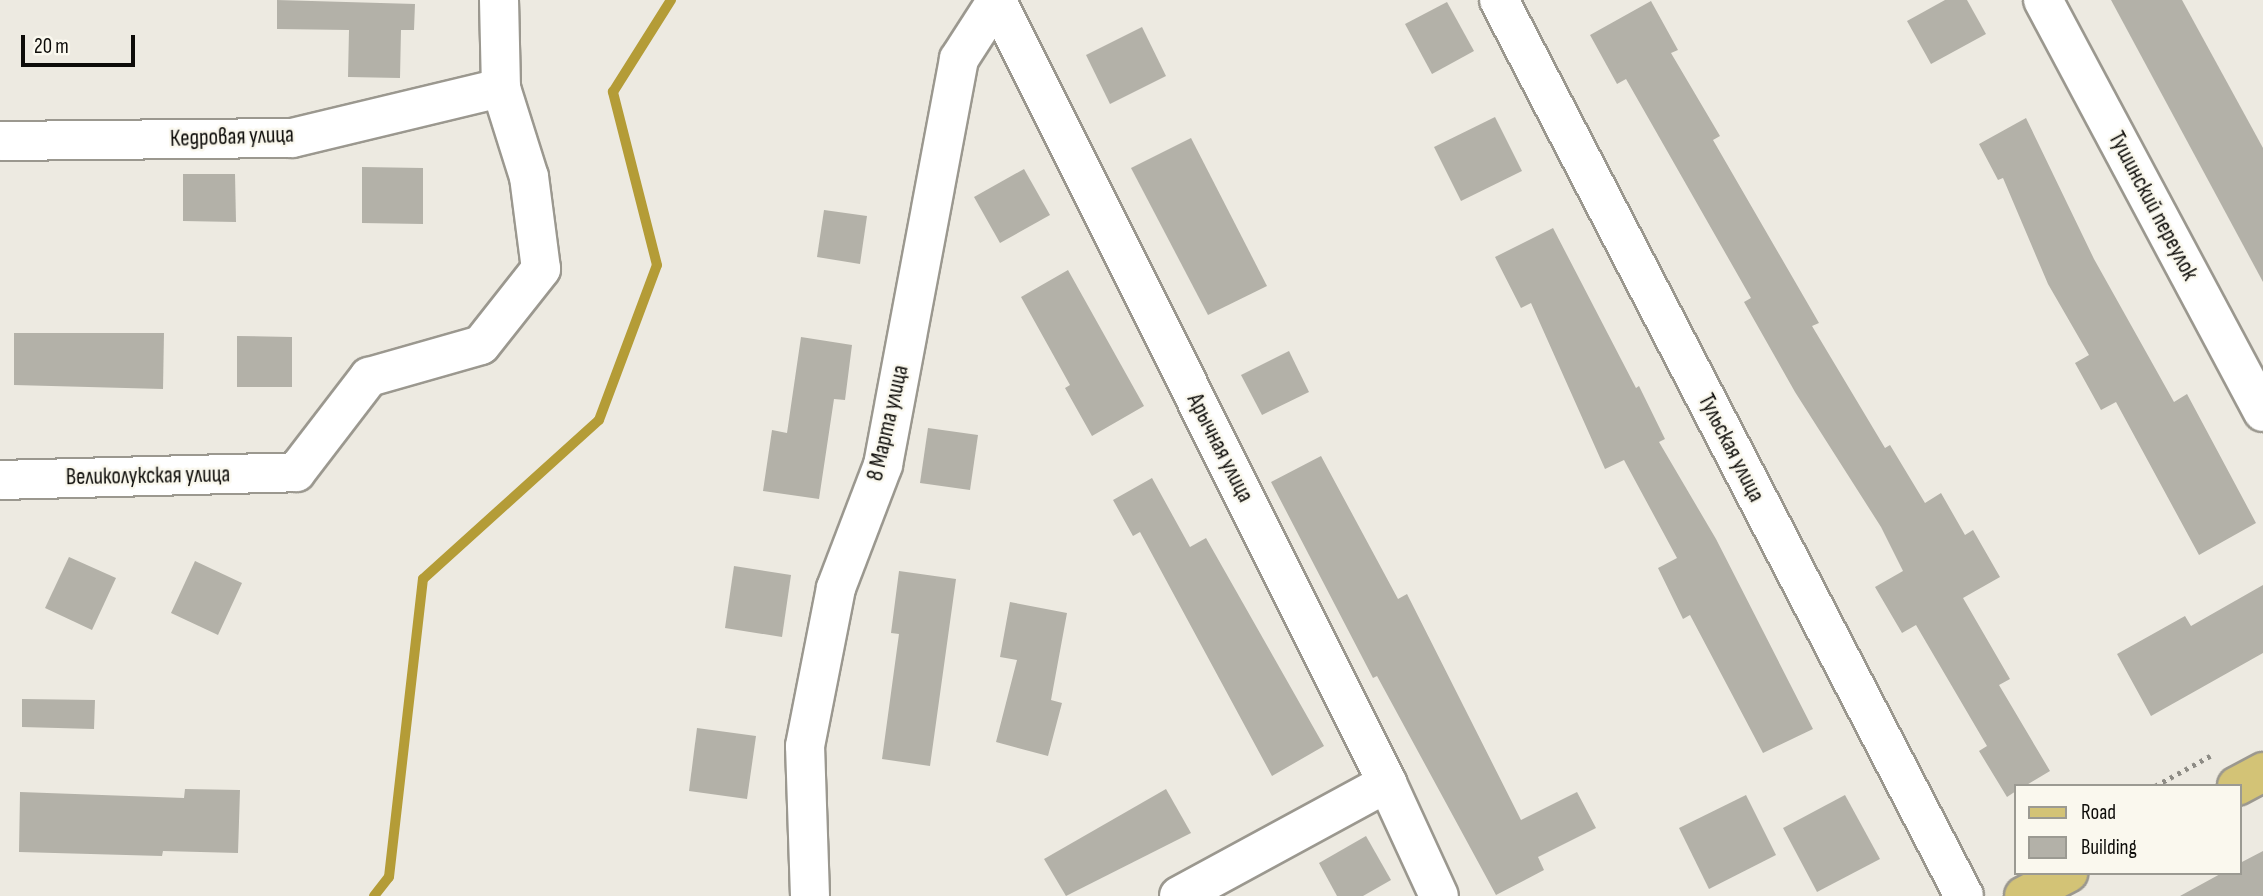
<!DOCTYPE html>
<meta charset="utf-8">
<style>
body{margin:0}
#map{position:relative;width:2263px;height:896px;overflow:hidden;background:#edeae1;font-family:"Sofia Sans Condensed",sans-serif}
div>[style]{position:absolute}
.stream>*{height:10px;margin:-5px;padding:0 5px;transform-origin:5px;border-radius:5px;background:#b49c37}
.building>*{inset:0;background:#b3b1a8}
.path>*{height:4.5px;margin-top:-2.25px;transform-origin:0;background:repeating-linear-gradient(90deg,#8e8c85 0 3.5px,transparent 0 8.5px)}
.roads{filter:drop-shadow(2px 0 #9b988f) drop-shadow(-2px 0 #9b988f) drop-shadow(0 2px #9b988f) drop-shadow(0 -2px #9b988f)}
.street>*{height:38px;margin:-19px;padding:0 19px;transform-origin:19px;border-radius:19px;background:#fff}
.primary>*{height:38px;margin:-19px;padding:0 19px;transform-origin:19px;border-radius:19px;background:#d3c376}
span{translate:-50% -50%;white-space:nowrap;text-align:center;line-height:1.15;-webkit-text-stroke:5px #faf8ee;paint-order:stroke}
.street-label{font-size:23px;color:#0d0c09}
.legend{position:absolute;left:2014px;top:784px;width:228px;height:91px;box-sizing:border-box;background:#faf8ee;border:2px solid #9b9a92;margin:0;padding:9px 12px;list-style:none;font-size:21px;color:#0d0c09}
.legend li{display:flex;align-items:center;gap:14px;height:35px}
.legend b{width:35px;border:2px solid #9b9a92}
.scale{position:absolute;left:21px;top:35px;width:114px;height:32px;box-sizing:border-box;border:4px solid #0d0c09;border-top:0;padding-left:9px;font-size:21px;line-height:24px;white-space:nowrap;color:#0d0c09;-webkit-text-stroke:5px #faf8ee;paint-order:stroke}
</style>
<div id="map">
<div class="stream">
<i style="left:374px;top:896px;width:24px;rotate:-52deg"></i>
<i style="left:389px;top:877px;width:300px;rotate:-83.5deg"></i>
<i style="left:423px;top:579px;width:237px;rotate:-42.1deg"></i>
<i style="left:599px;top:420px;width:165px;rotate:-69.5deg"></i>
<i style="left:657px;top:265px;width:179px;rotate:-104.3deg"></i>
<i style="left:613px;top:92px;width:109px;rotate:-57.8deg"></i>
</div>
<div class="building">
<i style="clip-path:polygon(277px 0,415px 4px,414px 30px,401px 30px,400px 78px,348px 77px,349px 30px,277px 29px)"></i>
<i style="clip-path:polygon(1945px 0,1967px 0,1986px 34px,1931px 64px,1907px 21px)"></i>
<i style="clip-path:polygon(2111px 0,2182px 0,2263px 148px,2263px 282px)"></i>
<i style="clip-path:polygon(1651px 1px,1678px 50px,1671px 53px,1720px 136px,1713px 140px,1819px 323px,1812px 326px,1885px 448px,1890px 445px,1925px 503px,1941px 493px,1965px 535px,1973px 530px,2000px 577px,1963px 598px,2010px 679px,1999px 685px,2050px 771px,2025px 786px,2016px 786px,2016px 791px,2007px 797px,1979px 751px,1987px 746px,1916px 625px,1902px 633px,1875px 587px,1903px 571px,1881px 527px,1795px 392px,1744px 302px,1751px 298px,1626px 79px,1617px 84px,1590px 35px)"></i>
<i style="clip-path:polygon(1447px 2px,1474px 51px,1432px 74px,1405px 24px)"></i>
<i style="clip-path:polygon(1142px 27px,1166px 76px,1110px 104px,1086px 55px)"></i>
<i style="clip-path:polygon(1495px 117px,1522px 171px,1461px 201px,1434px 147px)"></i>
<i style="clip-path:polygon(2026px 118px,2094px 259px,2174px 402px,2187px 394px,2256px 523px,2199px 555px,2116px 402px,2101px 410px,2075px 363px,2089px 355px,2048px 284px,2003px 178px,1998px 180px,1979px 144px)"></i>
<i style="clip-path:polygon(1191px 138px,1267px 286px,1208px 315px,1131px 168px)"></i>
<i style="clip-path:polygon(362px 167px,423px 168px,423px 224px,362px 223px)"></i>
<i style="clip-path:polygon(1024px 169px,1050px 215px,1000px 243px,974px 197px)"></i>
<i style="clip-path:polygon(183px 174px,235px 174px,236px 222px,183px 221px)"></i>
<i style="clip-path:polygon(824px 210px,867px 216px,860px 264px,817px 257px)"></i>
<i style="clip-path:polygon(1553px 228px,1636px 388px,1639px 386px,1665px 439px,1659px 442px,1716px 539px,1813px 729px,1763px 753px,1690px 615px,1683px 619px,1658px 568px,1677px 558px,1624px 460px,1605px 469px,1531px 303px,1521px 308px,1495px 257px)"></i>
<i style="clip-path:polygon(1068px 270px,1144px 406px,1092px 436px,1065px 388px,1070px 385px,1021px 297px)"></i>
<i style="clip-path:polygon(14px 333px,164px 333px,163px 389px,14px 385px)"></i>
<i style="clip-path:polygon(237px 336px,292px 337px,292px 387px,237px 387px)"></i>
<i style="clip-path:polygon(801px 337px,852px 345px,845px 400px,834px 399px,819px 499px,763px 491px,772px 430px,787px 433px)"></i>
<i style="clip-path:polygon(1289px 351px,1309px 392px,1262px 415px,1241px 375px)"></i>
<i style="clip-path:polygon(928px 428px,978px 435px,970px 490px,920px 483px)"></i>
<i style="clip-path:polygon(1321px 456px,1398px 599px,1407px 594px,1521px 820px,1577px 792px,1596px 828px,1538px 857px,1544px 870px,1496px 895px,1377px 676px,1373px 678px,1271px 482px)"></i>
<i style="clip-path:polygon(1152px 478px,1190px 547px,1206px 538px,1324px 746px,1272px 776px,1140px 532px,1133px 536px,1113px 500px)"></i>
<i style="clip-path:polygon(69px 557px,116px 578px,92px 630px,45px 608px)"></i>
<i style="clip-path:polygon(195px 561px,242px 583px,218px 635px,171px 613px)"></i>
<i style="clip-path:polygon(734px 566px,791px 575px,782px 637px,725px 628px)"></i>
<i style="clip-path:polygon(899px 571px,956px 579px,930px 766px,882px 759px,899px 634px,891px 633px)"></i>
<i style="clip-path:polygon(2263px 585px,2263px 653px,2151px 716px,2117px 654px,2185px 616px,2191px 626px)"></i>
<i style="clip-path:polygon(1010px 602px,1067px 613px,1051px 700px,1062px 703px,1048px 756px,996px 742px,1017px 660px,1000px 657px)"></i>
<i style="clip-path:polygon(22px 699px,95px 700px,94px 729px,22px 727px)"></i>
<i style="clip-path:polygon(697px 728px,756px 736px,747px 799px,689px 791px)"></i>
<i style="clip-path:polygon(185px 789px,240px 790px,238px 853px,163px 851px,162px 856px,19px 852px,20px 792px,184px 798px)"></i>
<i style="clip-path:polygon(1166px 789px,1191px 833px,1066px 896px,1044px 859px)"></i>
<i style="clip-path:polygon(1746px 795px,1776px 855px,1709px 889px,1679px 828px)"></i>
<i style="clip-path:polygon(1845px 795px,1880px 859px,1817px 892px,1783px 828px)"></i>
<i style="clip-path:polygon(1366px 836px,1391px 880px,1363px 896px,1337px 896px,1319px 863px)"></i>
<i style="clip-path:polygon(2263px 851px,2263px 896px,2180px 896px,2222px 873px,2240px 873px,2240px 863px)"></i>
</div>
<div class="path">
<i style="left:2155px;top:786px;width:63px;rotate:-28.6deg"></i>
</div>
<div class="roads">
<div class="street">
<i style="left:1499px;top:0;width:1009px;rotate:62.57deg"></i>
<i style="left:2043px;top:0;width:467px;rotate:61.9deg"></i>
<i style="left:997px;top:1px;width:874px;rotate:63.49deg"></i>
<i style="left:1387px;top:783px;width:124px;rotate:65.3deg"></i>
<i style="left:0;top:141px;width:292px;rotate:-0.6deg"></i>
<i style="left:292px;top:138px;width:215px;rotate:-13.5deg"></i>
<i style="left:0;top:480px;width:296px;rotate:-1.5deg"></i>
<i style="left:296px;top:472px;width:120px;rotate:-52.5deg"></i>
<i style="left:369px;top:377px;width:116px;rotate:-15.9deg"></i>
<i style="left:481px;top:345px;width:97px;rotate:-51.7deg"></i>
<i style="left:541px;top:269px;width:93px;rotate:-97.4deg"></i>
<i style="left:529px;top:177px;width:93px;rotate:-107.5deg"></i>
<i style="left:501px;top:88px;width:88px;rotate:-91.3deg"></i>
<i style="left:810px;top:896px;width:150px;rotate:-91.9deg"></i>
<i style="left:805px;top:746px;width:161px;rotate:-78.9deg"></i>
<i style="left:836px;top:588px;width:132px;rotate:-69.1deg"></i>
<i style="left:883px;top:465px;width:413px;rotate:-79.4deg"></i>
<i style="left:959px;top:59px;width:70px;rotate:-57.2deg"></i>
<i style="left:1179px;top:896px;width:237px;rotate:-28.5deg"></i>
</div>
<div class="primary">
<i style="left:2237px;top:786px;width:30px;rotate:-28deg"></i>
<i style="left:2024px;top:896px;width:50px;rotate:-27.6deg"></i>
</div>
</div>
<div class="street-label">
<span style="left:232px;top:137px;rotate:-2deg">Кедровая улица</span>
<span style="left:2153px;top:206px;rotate:62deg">Тушинский переулок</span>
<span style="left:888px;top:423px;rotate:-77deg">8 Марта улица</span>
<span style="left:1220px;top:448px;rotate:63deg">Арычная улица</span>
<span style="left:1731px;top:448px;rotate:63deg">Тульская улица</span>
<span style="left:148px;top:476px;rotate:-1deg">Великолукская улица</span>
</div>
<ul class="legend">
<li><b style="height:9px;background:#d3c376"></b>Road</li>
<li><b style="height:19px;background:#b3b1a8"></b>Building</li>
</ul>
<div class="scale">20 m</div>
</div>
